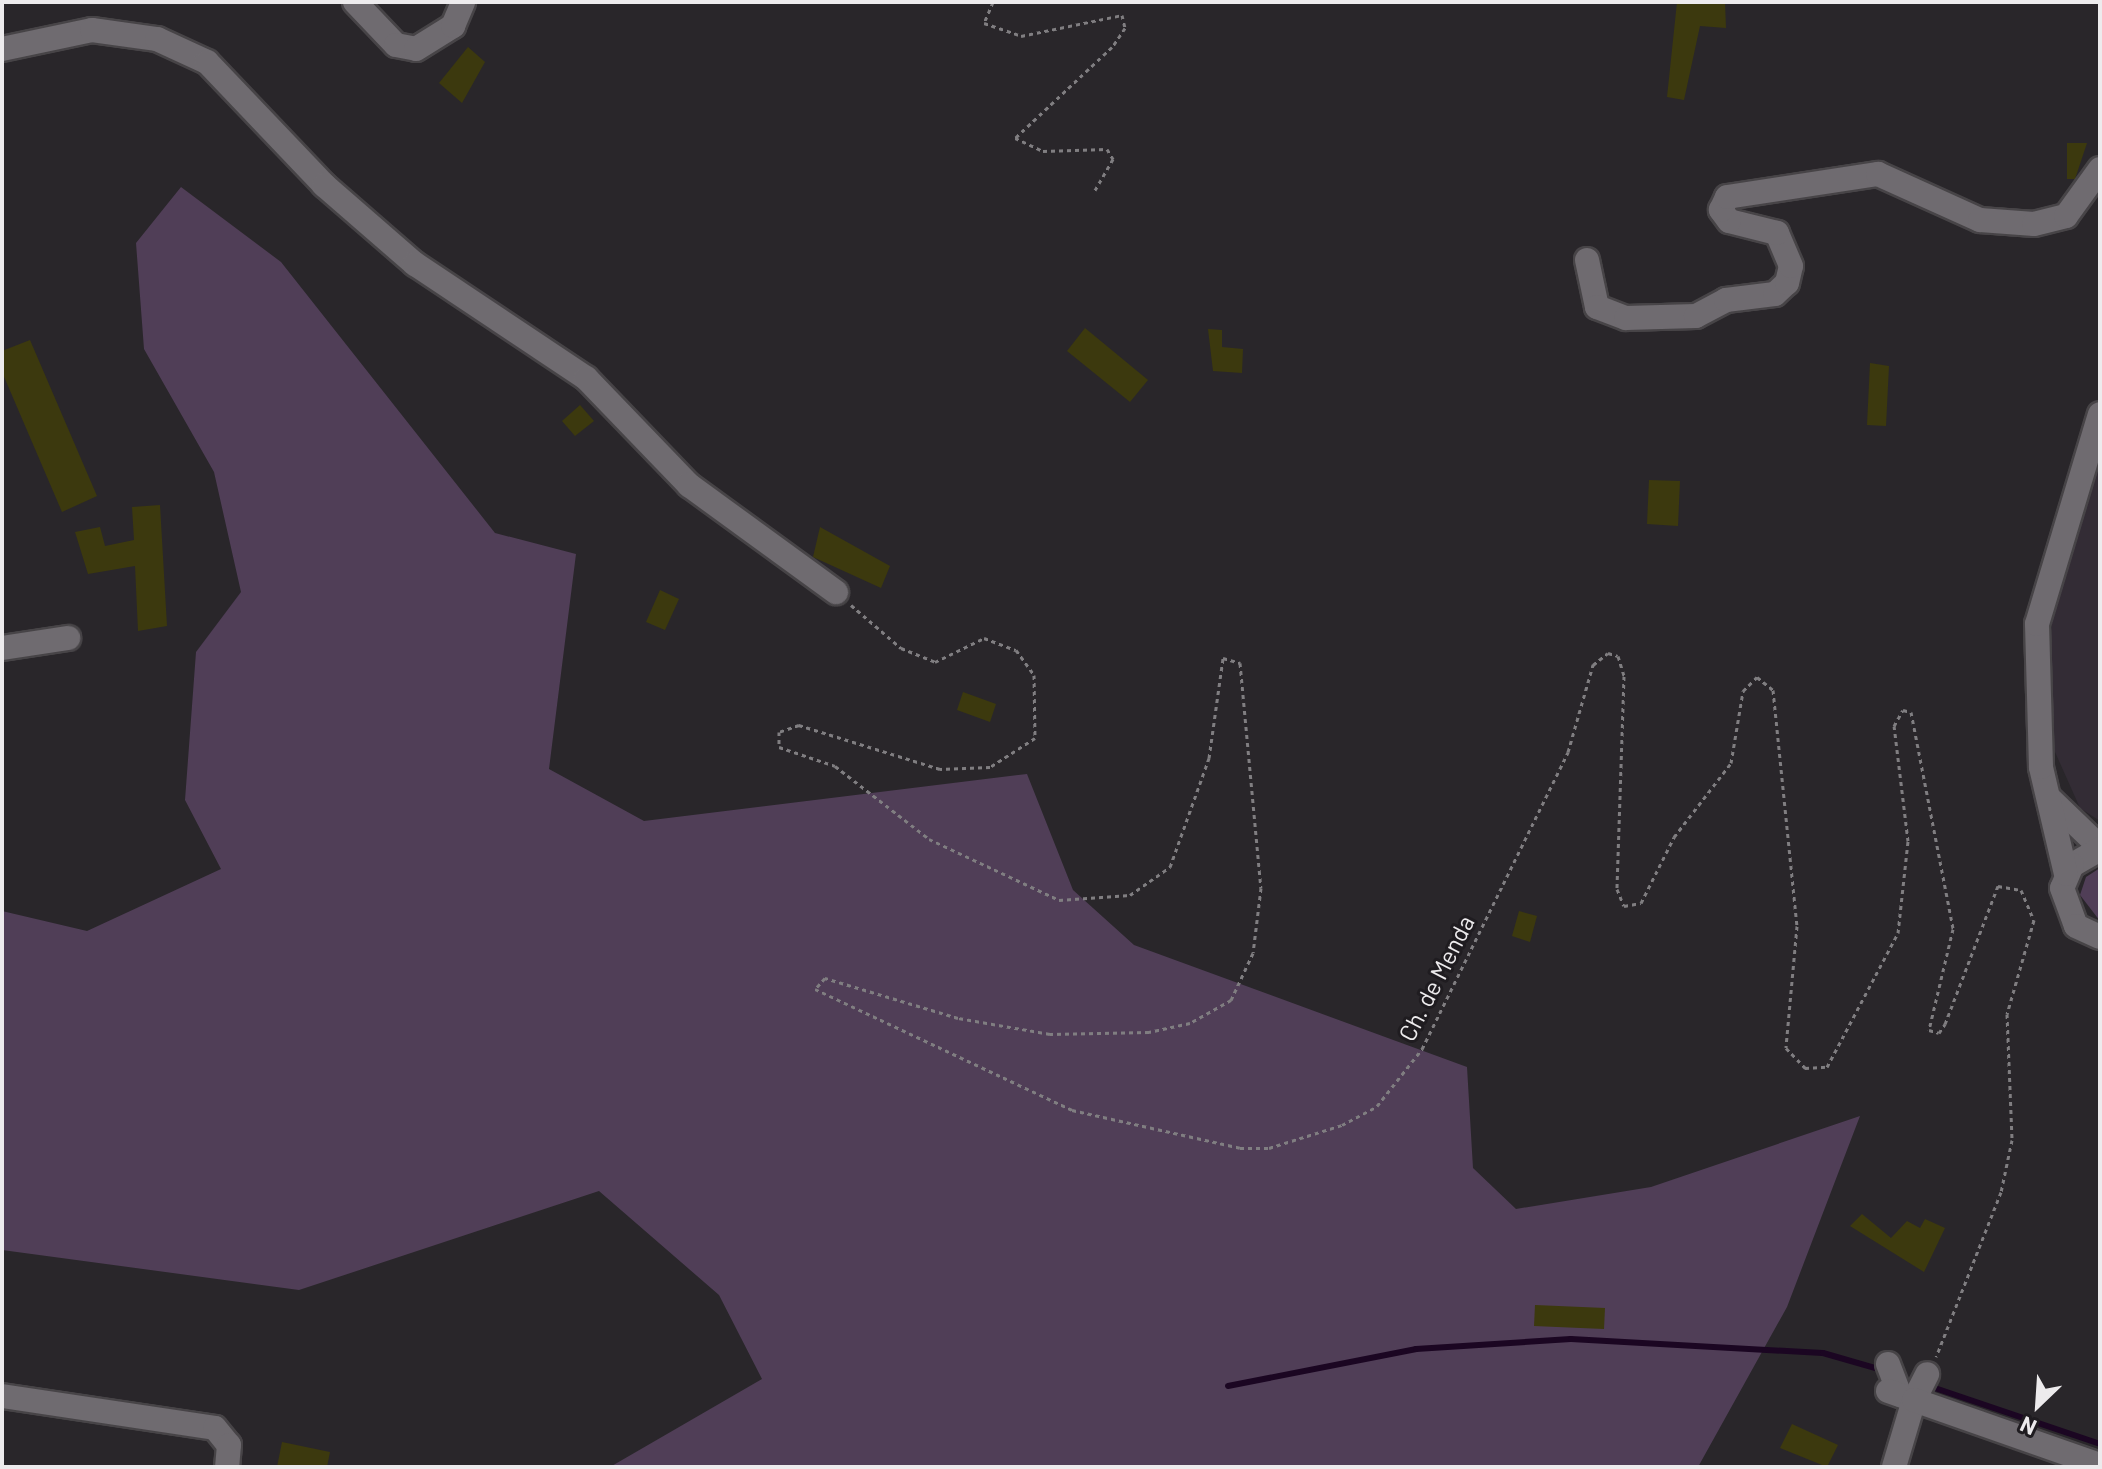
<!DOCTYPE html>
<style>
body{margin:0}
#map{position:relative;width:2102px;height:1469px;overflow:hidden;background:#29262a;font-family:Barlow,sans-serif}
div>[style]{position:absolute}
.built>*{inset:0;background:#332c35}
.green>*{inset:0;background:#503e57}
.stream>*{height:6px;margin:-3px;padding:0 3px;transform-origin:3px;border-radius:3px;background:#1b0622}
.building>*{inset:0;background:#3c390e}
.path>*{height:3px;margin-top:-1.5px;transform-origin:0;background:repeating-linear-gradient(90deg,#807e81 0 4px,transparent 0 8px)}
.roads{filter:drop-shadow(2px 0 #474447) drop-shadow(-2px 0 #474447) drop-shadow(0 2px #474447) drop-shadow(0 -2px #474447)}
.minor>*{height:24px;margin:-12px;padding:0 12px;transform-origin:12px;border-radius:12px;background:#6f6b70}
span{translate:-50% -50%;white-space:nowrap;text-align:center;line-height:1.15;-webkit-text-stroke:6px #1f1c20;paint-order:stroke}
.street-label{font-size:24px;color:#edebed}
.frame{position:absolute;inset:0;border:4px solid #edebed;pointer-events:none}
.north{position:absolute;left:1998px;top:1365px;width:80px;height:80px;-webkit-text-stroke:6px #1f1c20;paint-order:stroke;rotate:205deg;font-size:22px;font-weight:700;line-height:32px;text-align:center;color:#edebed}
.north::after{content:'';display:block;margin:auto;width:28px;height:36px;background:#edebed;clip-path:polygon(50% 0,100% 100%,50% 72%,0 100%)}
</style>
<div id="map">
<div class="built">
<i style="clip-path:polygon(2100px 455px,2100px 821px,2080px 808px,2051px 743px,2046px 670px,2056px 592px)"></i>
</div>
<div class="green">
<i style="clip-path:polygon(181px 187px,281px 262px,495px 533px,576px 554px,549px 769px,644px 821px,1027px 774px,1073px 890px,1134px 945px,1467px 1067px,1473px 1168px,1516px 1209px,1651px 1187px,1860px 1116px,1787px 1307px,1698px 1467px,610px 1467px,762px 1379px,719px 1295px,599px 1191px,299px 1290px,2px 1250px,2px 911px,87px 931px,221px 869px,185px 800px,196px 652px,241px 592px,214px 472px,144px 349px,136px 243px)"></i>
<i style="clip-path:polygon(2100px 868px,2100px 921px,2080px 895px,2086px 877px)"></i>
</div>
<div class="stream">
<i style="left:1926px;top:1385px;width:184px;rotate:18.7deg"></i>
<i style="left:1228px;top:1386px;width:192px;rotate:-11.1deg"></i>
<i style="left:1416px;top:1349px;width:155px;rotate:-3.7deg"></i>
<i style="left:1571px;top:1339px;width:252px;rotate:3.2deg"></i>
<i style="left:1823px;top:1353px;width:61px;rotate:16.1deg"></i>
</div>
<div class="building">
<i style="clip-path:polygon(1677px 2px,1725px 2px,1726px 28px,1700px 26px,1684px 100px,1667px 97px)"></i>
<i style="clip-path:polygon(468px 47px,485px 62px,462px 103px,439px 83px)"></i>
<i style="clip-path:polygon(2067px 143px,2087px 143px,2075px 179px,2067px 179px)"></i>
<i style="clip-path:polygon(1085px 328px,1148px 380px,1130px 402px,1067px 351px)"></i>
<i style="clip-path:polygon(1208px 329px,1222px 330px,1222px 347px,1243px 349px,1242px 373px,1213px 371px)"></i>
<i style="clip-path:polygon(30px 340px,97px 496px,62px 512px,2px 372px,2px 351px)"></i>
<i style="clip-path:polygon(1870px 363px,1889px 366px,1886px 426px,1867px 425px)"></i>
<i style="clip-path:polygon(580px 405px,594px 421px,575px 436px,562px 421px)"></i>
<i style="clip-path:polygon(1649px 480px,1680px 481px,1678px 526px,1647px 524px)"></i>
<i style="clip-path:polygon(160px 505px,167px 626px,138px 631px,135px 566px,88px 574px,75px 532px,100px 527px,105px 546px,134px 540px,132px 507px)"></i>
<i style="clip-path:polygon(820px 527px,890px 566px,881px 588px,813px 557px)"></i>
<i style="clip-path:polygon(660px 590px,679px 599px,665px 630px,646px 622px)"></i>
<i style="clip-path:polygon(963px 692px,996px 704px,990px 722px,957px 710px)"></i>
<i style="clip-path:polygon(1519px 911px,1537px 916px,1530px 942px,1512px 936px)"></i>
<i style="clip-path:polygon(1862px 1214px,1891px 1238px,1907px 1221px,1920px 1228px,1925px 1219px,1945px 1228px,1924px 1272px,1850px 1226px)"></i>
<i style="clip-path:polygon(1535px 1305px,1605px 1308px,1604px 1329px,1534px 1326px)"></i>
<i style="clip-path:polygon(1792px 1424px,1838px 1445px,1827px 1467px,1780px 1448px)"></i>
<i style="clip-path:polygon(282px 1442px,330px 1452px,327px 1467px,277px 1467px)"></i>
</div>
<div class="path">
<i style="left:993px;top:2px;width:23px;rotate:113deg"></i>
<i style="left:984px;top:23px;width:39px;rotate:19deg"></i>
<i style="left:1021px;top:36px;width:103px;rotate:-11.7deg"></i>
<i style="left:1122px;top:15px;width:13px;rotate:77deg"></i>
<i style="left:1125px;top:28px;width:23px;rotate:124deg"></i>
<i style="left:1112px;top:47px;width:133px;rotate:136.8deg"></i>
<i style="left:1015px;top:138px;width:31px;rotate:25deg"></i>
<i style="left:1043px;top:151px;width:64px;rotate:-1.8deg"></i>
<i style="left:1107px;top:149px;width:12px;rotate:59deg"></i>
<i style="left:1113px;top:159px;width:39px;rotate:120deg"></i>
<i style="left:851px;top:605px;width:66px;rotate:40.7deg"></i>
<i style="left:901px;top:648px;width:37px;rotate:22deg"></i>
<i style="left:935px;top:662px;width:55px;rotate:-26.1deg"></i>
<i style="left:984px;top:638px;width:34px;rotate:21deg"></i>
<i style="left:1016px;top:650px;width:31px;rotate:54deg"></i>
<i style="left:1034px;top:675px;width:63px;rotate:89.1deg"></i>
<i style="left:1035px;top:738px;width:54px;rotate:147.2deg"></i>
<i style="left:990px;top:767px;width:50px;rotate:177.7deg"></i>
<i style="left:940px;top:769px;width:148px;rotate:-162.7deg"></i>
<i style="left:799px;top:725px;width:21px;rotate:161deg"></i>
<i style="left:779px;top:732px;width:15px;rotate:90deg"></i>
<i style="left:779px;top:747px;width:59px;rotate:18.7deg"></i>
<i style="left:835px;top:766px;width:119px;rotate:37.8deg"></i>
<i style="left:929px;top:839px;width:144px;rotate:25.1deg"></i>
<i style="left:1059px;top:900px;width:71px;rotate:-4deg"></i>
<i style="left:1130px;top:895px;width:49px;rotate:-35deg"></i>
<i style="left:1170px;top:867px;width:116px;rotate:-70.3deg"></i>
<i style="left:1209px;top:758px;width:101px;rotate:-82deg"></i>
<i style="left:1223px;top:658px;width:18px;rotate:16deg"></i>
<i style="left:1240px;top:663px;width:226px;rotate:84.7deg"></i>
<i style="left:1261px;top:888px;width:65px;rotate:97deg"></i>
<i style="left:1253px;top:953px;width:52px;rotate:115.1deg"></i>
<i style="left:1231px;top:1000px;width:47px;rotate:150.7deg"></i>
<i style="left:1190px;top:1023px;width:42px;rotate:167.6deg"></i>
<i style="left:1149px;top:1032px;width:99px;rotate:178.8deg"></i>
<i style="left:1050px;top:1034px;width:93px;rotate:-170.1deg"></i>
<i style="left:958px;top:1018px;width:139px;rotate:-163.3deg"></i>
<i style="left:825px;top:978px;width:15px;rotate:132deg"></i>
<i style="left:815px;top:989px;width:284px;rotate:25.2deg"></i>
<i style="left:1072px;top:1110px;width:172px;rotate:12.7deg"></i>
<i style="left:1240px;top:1148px;width:29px"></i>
<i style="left:1269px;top:1148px;width:77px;rotate:-17.5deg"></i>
<i style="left:1342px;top:1125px;width:40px;rotate:-28deg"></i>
<i style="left:1377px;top:1106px;width:73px;rotate:-51.7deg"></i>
<i style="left:1422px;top:1049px;width:331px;rotate:-63.8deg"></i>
<i style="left:1568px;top:752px;width:91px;rotate:-74deg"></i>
<i style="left:1593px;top:665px;width:19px;rotate:-39deg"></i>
<i style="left:1608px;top:653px;width:10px;rotate:17deg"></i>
<i style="left:1618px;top:656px;width:21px;rotate:73deg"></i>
<i style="left:1624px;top:676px;width:213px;rotate:91.9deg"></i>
<i style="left:1617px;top:889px;width:18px;rotate:68deg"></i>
<i style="left:1624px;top:906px;width:17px;rotate:-10deg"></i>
<i style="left:1641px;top:903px;width:74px;rotate:-63.4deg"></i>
<i style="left:1674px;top:837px;width:93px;rotate:-52.4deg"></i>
<i style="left:1731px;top:763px;width:73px;rotate:-80.5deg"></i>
<i style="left:1743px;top:691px;width:20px;rotate:-45deg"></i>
<i style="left:1757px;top:677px;width:21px;rotate:39deg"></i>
<i style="left:1773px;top:690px;width:237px;rotate:84.2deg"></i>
<i style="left:1797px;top:926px;width:122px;rotate:95.2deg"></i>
<i style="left:1786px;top:1048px;width:28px;rotate:46deg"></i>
<i style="left:1805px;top:1068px;width:22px;rotate:-3deg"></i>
<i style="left:1827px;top:1067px;width:152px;rotate:-62.1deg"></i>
<i style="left:1898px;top:933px;width:93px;rotate:-83.8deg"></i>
<i style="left:1908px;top:841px;width:116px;rotate:-96.9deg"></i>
<i style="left:1894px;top:726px;width:18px;rotate:-61deg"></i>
<i style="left:1903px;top:710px;width:8px;rotate:14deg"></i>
<i style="left:1911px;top:712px;width:221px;rotate:79deg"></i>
<i style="left:1953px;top:929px;width:104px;rotate:103.4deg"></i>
<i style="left:1929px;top:1030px;width:10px;rotate:17deg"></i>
<i style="left:1939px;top:1033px;width:11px;rotate:-56deg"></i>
<i style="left:1945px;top:1024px;width:148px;rotate:-69deg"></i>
<i style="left:1998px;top:886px;width:23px;rotate:10deg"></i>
<i style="left:2021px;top:890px;width:33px;rotate:67deg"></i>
<i style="left:2034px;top:920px;width:98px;rotate:106deg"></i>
<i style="left:2007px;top:1014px;width:126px;rotate:87.7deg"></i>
<i style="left:2012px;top:1140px;width:53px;rotate:101.9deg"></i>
<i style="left:2001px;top:1192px;width:177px;rotate:111.5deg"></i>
</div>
<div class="roads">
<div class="minor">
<i style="left:355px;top:2px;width:59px;rotate:46.4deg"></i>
<i style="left:396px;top:45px;width:20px;rotate:11deg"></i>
<i style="left:416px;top:49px;width:44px;rotate:-31.9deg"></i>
<i style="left:453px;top:26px;width:26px;rotate:-67deg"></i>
<i style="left:2px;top:49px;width:92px;rotate:-11.9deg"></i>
<i style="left:92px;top:30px;width:66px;rotate:7.9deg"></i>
<i style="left:157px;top:39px;width:55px;rotate:24.7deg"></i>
<i style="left:207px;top:62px;width:170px;rotate:46.4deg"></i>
<i style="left:324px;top:185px;width:121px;rotate:41deg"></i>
<i style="left:415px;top:264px;width:206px;rotate:33.7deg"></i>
<i style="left:586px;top:378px;width:149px;rotate:46.1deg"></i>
<i style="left:689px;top:485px;width:182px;rotate:36.1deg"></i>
<i style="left:1587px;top:260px;width:48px;rotate:78deg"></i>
<i style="left:1597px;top:307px;width:31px;rotate:21deg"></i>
<i style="left:1626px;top:318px;width:70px;rotate:-1.6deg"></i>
<i style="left:1696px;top:316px;width:34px;rotate:-28deg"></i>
<i style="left:1726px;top:300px;width:49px;rotate:-7deg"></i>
<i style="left:1775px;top:294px;width:16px;rotate:-43deg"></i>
<i style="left:1787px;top:283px;width:17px;rotate:-77deg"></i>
<i style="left:1791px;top:266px;width:36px;rotate:-113deg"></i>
<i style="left:1777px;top:233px;width:49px;rotate:-166deg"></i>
<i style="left:1729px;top:221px;width:14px;rotate:-126deg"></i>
<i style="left:1721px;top:210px;width:14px;rotate:-65deg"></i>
<i style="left:1727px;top:197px;width:153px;rotate:-8.7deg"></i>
<i style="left:1878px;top:174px;width:112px;rotate:24.3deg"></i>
<i style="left:1980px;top:220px;width:54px;rotate:4.2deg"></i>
<i style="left:2034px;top:224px;width:33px;rotate:-14deg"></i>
<i style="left:2066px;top:216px;width:58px;rotate:-54.1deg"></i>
<i style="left:2px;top:648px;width:67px;rotate:-8.6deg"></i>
<i style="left:2051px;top:800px;width:68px;rotate:43.8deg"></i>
<i style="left:2100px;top:849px;width:32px;rotate:150deg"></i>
<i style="left:2072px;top:865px;width:25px;rotate:113deg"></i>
<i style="left:2062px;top:888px;width:40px;rotate:69.8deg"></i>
<i style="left:2076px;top:926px;width:26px;rotate:25deg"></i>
<i style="left:2066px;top:874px;width:110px;rotate:-103.2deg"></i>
<i style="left:2041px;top:767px;width:143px;rotate:-91.6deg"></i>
<i style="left:2037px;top:624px;width:219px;rotate:-73.3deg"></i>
<i style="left:1888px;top:1364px;width:33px;rotate:69deg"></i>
<i style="left:1888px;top:1391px;width:28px;rotate:19deg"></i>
<i style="left:1914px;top:1400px;width:29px;rotate:-63deg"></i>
<i style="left:2px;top:1396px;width:215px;rotate:8.5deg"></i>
<i style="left:215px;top:1428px;width:22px;rotate:51deg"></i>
<i style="left:229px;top:1445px;width:22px;rotate:95deg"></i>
<i style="left:1894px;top:1467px;width:70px;rotate:-73.4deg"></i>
<i style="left:1914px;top:1400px;width:197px;rotate:19.3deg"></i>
</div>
</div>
<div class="street-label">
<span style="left:1436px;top:978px;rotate:-63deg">Ch. de Menda</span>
</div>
<div class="frame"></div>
<div class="north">N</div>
</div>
